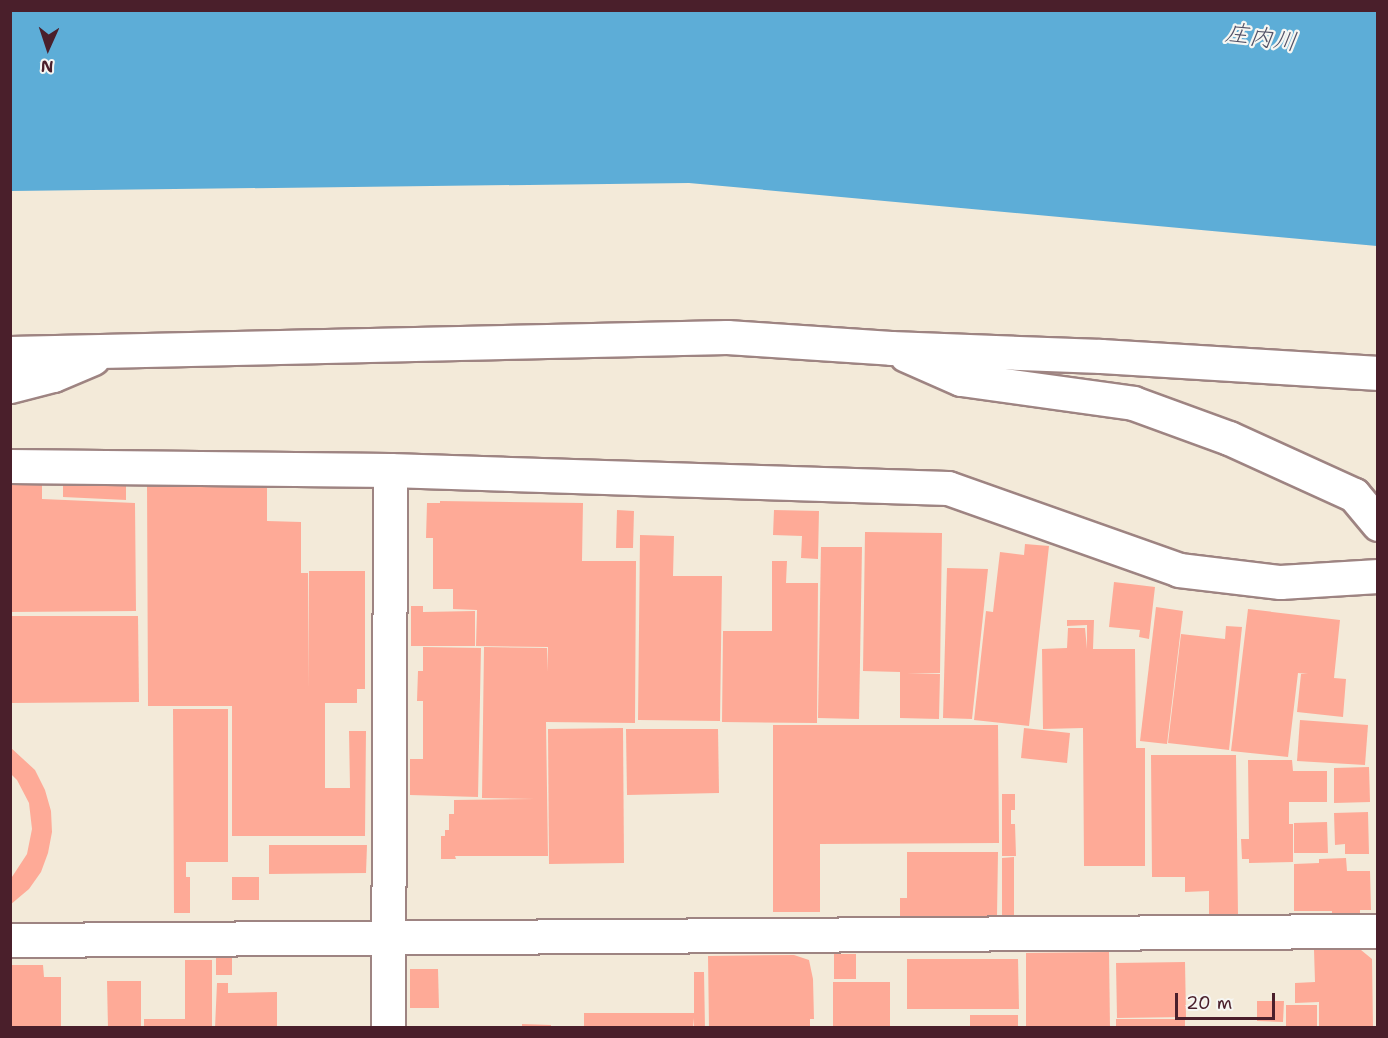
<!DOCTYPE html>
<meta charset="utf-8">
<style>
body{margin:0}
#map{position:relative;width:1388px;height:1038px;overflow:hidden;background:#f3ead9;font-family:"Shantell Sans","Klee One",sans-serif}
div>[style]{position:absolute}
.water>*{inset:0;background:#5dadd7}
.building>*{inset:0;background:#feaa97}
.roads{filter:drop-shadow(2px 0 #9e8482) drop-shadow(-2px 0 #9e8482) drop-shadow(0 2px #9e8482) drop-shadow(0 -2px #9e8482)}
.street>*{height:33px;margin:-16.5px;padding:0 16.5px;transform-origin:16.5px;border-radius:16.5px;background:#fff}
span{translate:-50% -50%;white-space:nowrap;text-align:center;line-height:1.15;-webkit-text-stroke:4.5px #f6f6f2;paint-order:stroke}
.water-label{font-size:24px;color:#515167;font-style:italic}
.frame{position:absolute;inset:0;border:12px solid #4a1f2b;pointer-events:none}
.north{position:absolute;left:18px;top:18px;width:60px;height:60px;-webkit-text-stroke:4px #f6f6f2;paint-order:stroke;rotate:183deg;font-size:16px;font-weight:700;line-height:24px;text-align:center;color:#4a1f2b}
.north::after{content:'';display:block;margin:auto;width:21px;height:27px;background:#4a1f2b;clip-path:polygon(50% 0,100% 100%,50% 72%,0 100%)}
.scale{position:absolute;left:1175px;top:993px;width:100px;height:27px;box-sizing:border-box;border:3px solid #4a1f2b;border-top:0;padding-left:8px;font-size:18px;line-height:21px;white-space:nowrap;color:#4a1f2b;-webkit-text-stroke:4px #f6f6f2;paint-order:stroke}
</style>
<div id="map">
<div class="water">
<i style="clip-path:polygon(10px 11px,1377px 11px,1377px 246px,689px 183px,11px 191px)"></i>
</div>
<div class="building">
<i style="clip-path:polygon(10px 479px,42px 479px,42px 499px,135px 503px,136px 611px,10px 612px)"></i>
<i style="clip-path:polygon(63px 483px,126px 484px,126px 500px,63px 497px)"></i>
<i style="clip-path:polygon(147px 484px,267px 484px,267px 521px,301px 522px,301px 573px,308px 573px,308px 689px,309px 571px,365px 571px,365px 689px,357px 689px,357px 703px,325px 703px,325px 788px,350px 788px,349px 731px,366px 731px,365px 836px,232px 836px,232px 706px,148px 706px)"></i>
<i style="clip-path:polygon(440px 501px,583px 503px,582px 561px,473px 561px,636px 561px,635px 723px,546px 722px,548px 856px,455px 856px,456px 859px,441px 859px,441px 836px,445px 836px,445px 830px,449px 830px,449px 814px,454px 814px,454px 800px,535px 799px,482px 798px,484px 647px,547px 648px,547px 672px,548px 647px,476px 646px,477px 610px,453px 609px,453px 589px,433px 589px,433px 538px,426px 538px,427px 503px,440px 503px)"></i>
<i style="clip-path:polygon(617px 510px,634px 511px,633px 548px,616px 548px)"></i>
<i style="clip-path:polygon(774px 510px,819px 511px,818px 559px,801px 558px,802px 536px,773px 535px)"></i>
<i style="clip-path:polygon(865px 532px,942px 533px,940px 673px,907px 673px,940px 674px,939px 719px,900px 718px,900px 672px,863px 671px)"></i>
<i style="clip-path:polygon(640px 535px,674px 536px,673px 576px,722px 576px,720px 721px,638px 720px)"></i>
<i style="clip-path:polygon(1025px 544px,1049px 546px,1029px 726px,974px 720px,986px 611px,993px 612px,1000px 552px,1024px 555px)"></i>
<i style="clip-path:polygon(821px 547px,862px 547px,859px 719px,818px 718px)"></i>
<i style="clip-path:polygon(772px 561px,787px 561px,786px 583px,818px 583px,817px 723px,722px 722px,723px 631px,772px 631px)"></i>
<i style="clip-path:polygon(947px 568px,988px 569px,972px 719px,943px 718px)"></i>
<i style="clip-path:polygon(1114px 582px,1155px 587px,1149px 639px,1139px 637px,1140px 630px,1109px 627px)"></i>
<i style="clip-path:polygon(411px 606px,423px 606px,423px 612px,475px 611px,475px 646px,411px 646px)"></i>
<i style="clip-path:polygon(1156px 607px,1183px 611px,1167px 744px,1140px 741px)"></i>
<i style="clip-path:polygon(1248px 609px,1340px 620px,1334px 678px,1346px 679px,1343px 717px,1297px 712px,1301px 674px,1308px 674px,1298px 673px,1288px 757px,1231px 751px)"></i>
<i style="clip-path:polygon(10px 616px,138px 616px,139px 702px,10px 703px)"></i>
<i style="clip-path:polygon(1067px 620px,1094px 620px,1093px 649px,1135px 649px,1136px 748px,1145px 748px,1145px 866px,1084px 866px,1083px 728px,1043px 729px,1042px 649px,1067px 648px,1068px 628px,1085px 628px,1087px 649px,1087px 625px,1067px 626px)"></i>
<i style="clip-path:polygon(1226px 626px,1242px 627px,1229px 750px,1168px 743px,1181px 634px,1225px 639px)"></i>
<i style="clip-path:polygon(423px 647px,481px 648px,478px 797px,410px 795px,410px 759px,423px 759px,423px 701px,417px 701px,418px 671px,423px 671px)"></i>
<i style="clip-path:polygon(173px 709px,228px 709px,228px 862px,186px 862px,186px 877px,190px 877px,190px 913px,174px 913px)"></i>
<i style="clip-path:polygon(1300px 720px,1368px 725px,1365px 765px,1297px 761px)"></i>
<i style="clip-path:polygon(773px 725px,998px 725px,999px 843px,820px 844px,820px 912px,773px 912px)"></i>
<i style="clip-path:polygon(623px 728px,624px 863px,549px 864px,548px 729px)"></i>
<i style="clip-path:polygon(1024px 728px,1070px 733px,1067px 763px,1021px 758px)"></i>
<i style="clip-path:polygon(626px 729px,718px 729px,719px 793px,627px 795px)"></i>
<i style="clip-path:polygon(10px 747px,35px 770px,45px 790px,51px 811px,52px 832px,48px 853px,41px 872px,29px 889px,10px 905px,10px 880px,27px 854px,32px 829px,29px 803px,17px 780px,10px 773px)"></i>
<i style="clip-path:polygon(1151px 755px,1236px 755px,1238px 915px,1209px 915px,1209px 891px,1185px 892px,1185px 877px,1152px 877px)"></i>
<i style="clip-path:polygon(1248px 760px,1292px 760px,1293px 771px,1327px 771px,1327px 802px,1289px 802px,1289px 824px,1293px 824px,1293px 862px,1249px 863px,1249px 859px,1242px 859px,1241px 839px,1249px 839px)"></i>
<i style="clip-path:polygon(1369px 767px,1370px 802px,1334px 803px,1334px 768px)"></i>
<i style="clip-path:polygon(1002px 794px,1015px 794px,1015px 810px,1011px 810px,1011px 824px,1015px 824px,1016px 856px,1002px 856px)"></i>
<i style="clip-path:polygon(1368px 812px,1369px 854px,1345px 854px,1345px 844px,1335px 845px,1334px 813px)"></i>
<i style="clip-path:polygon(1327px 822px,1328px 853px,1294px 853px,1294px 823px)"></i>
<i style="clip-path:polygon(269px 845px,367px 845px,366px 873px,269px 874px)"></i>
<i style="clip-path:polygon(907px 852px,998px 852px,997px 916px,900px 916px,900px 898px,907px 898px)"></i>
<i style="clip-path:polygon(1014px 857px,1014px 919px,1002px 919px,1002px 858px)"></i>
<i style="clip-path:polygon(1346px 858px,1347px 871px,1370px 871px,1371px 910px,1360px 910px,1360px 917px,1332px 917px,1332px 911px,1294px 911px,1294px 864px,1319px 863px,1319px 859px)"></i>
<i style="clip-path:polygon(232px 877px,259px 877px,259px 900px,232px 900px)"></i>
<i style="clip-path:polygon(1314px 950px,1361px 950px,1372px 959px,1373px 1028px,1319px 1028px,1319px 1002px,1295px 1003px,1295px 983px,1315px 982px)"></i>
<i style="clip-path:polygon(1109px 952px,1110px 1028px,1026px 1028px,1026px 953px)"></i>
<i style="clip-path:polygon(834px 954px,856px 954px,856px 979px,834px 979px)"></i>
<i style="clip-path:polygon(794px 955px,809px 960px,813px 979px,814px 1019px,810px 1019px,810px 1028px,709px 1028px,708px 956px)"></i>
<i style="clip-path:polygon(216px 956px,232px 956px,232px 975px,216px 975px)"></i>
<i style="clip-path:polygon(907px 959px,1018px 959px,1019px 1009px,907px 1009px)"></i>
<i style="clip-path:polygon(185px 960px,212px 960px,212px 1028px,144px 1028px,144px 1019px,185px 1019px)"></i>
<i style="clip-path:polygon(1185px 962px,1186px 1017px,1117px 1018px,1116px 963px)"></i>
<i style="clip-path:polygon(10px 965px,43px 965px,44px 977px,61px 977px,61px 1028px,10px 1028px)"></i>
<i style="clip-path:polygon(410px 969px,438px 969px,439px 1008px,410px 1008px)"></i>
<i style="clip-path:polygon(694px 972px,704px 972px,705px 1028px,694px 1028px,694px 1018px,693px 1028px,584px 1028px,584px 1013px,694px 1013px)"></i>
<i style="clip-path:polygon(107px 981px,141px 981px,141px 1028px,108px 1028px)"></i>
<i style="clip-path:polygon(833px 982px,890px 982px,890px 1028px,833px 1028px)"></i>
<i style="clip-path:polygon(217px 983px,228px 983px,228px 993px,277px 992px,277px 1028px,215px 1028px)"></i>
<i style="clip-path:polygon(1257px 1001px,1284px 1001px,1283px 1022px,1257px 1021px)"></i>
<i style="clip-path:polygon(1286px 1005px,1317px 1005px,1317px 1028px,1286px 1028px)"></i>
<i style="clip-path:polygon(970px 1015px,1018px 1015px,1018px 1028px,970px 1028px)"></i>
<i style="clip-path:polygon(1116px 1019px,1185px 1019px,1185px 1028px,1116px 1028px)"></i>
<i style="clip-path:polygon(522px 1024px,551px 1025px,551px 1028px,522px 1028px)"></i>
</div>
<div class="roads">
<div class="street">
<i style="left:10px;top:353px;width:717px;rotate:-1.28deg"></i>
<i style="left:727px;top:337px;width:164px;rotate:3.8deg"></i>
<i style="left:891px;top:348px;width:210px;rotate:2.2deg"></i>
<i style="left:1101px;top:356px;width:278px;rotate:3.5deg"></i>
<i style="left:906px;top:355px;width:60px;rotate:23.6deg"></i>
<i style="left:961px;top:379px;width:174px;rotate:7.9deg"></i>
<i style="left:1133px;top:403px;width:102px;rotate:20deg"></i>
<i style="left:1229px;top:438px;width:137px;rotate:24.5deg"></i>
<i style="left:1354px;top:495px;width:38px;rotate:50deg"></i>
<i style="left:10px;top:386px;width:44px;rotate:-14.3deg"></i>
<i style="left:53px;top:375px;width:43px;rotate:-23deg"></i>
<i style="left:10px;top:466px;width:380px;rotate:0.6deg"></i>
<i style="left:390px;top:470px;width:558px;rotate:1.85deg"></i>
<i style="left:948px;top:488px;width:245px;rotate:19.5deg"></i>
<i style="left:1179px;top:570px;width:102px;rotate:6.8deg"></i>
<i style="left:1280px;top:582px;width:98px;rotate:-3.5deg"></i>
<i style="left:10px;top:940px;width:1368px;rotate:-0.38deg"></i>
<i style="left:388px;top:1028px;width:558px;rotate:-89.79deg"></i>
</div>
</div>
<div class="water-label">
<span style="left:1261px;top:38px;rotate:8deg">庄内川</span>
</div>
<div class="frame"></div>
<div class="north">N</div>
<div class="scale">20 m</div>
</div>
